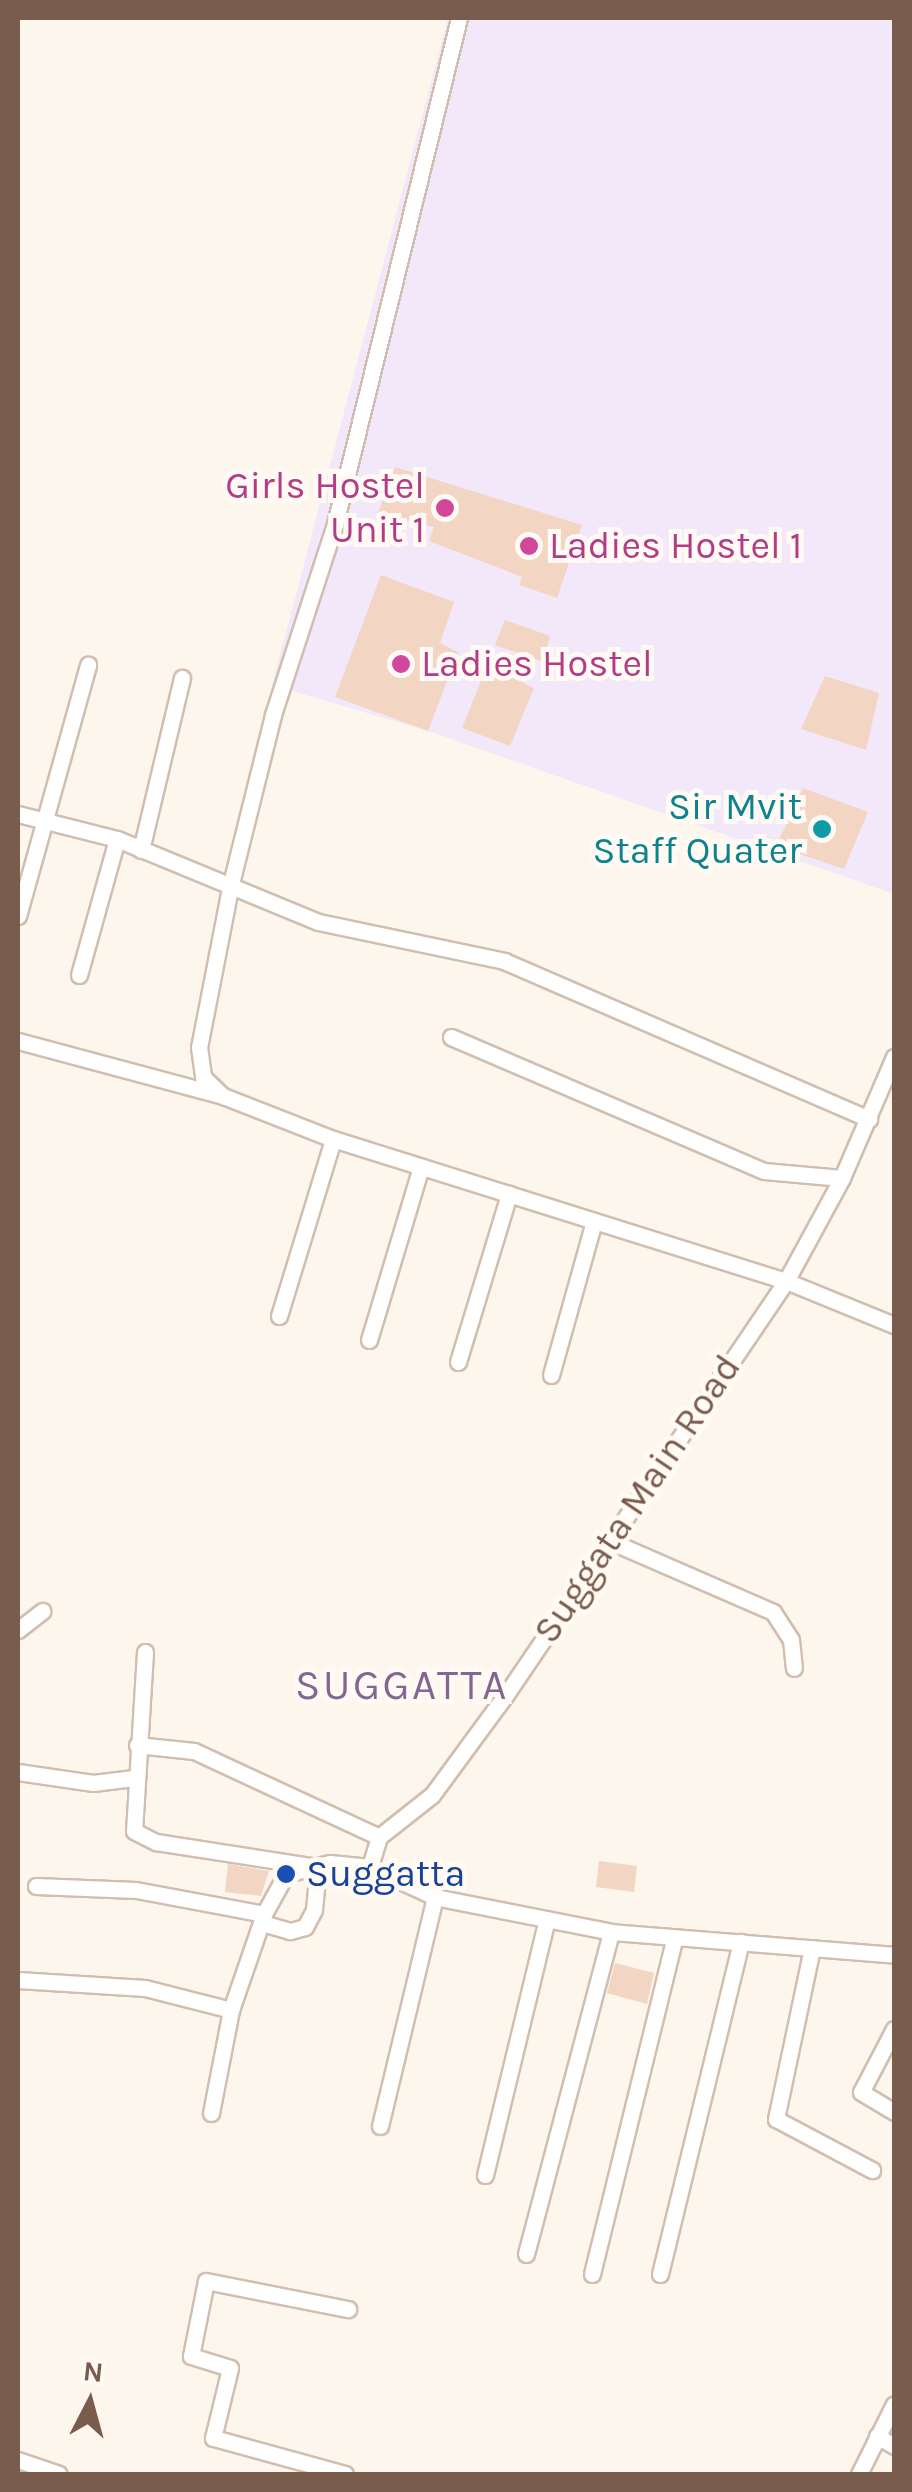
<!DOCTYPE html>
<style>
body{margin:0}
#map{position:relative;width:912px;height:2492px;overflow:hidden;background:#fdf6ec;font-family:Karla,sans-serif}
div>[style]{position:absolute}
.education>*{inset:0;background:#f3e8fa}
.building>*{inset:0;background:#f3d5c3}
.roads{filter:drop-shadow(2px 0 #d1beb0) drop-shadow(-2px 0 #d1beb0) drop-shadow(0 2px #d1beb0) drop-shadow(0 -2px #d1beb0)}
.minor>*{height:15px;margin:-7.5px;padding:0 7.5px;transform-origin:7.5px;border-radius:7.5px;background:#fff}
.dots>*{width:28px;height:28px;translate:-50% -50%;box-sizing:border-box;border:5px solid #fffaf3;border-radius:50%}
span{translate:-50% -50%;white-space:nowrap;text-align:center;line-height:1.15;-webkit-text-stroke:10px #fffaf3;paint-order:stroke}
.hotel-label{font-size:38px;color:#b23c85}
.right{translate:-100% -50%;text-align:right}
.left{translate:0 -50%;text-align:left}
.culture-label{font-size:38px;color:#0d838f}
.street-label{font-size:38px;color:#7a5c4d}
.transit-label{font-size:38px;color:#164399}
.quarter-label{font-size:42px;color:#846695;letter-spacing:2.5px}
.frame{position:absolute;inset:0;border:20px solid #7a5c4d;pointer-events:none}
.north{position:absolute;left:40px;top:2352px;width:100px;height:100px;-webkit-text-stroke:8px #fffaf3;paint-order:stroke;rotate:6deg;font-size:28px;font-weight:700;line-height:40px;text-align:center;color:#7a5c4d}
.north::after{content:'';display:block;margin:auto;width:35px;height:45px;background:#7a5c4d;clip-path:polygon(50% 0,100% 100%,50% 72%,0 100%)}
</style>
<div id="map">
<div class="education">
<i style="clip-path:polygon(448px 18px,894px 18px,894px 894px,428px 731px,272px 685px)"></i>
</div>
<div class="building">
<i style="clip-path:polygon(395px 467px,582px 525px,557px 598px,519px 585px,522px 577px,429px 541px,434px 527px,378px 513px)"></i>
<i style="clip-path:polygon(381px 575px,454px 602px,440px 643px,458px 652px,428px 731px,335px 697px)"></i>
<i style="clip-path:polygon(505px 620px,550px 636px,543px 662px,495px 645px)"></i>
<i style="clip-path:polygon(487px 666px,534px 688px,510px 746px,462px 728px)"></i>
<i style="clip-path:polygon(825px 676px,879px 693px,866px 750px,801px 729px)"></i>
<i style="clip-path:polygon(803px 788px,868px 812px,844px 869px,776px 846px)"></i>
<i style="clip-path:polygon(599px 1861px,637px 1866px,634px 1892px,596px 1887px)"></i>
<i style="clip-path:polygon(228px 1864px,269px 1871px,261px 1896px,225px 1892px)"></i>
<i style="clip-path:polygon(615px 1963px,654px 1973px,647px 2004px,607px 1993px)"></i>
</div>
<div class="roads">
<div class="minor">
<i style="left:459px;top:18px;width:521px;rotate:103.77deg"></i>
<i style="left:335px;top:524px;width:201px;rotate:108deg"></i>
<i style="left:273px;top:715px;width:173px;rotate:104deg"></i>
<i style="left:231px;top:883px;width:167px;rotate:101deg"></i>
<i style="left:199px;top:1047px;width:30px;rotate:82deg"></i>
<i style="left:203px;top:1077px;width:28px;rotate:44deg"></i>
<i style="left:223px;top:1096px;width:118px;rotate:21.4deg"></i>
<i style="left:333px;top:1139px;width:475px;rotate:17.4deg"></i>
<i style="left:786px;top:1281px;width:117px;rotate:22.2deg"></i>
<i style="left:18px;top:814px;width:102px;rotate:14.2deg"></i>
<i style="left:117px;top:839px;width:217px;rotate:22.4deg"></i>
<i style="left:318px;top:922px;width:190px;rotate:11.8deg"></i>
<i style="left:504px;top:961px;width:398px;rotate:23.4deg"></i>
<i style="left:141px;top:850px;width:177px;rotate:-76.6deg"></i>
<i style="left:18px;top:916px;width:261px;rotate:-74.4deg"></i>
<i style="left:79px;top:975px;width:141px;rotate:-74.4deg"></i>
<i style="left:451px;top:1037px;width:340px;rotate:23.2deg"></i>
<i style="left:764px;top:1171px;width:78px;rotate:5.1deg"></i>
<i style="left:18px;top:1041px;width:208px;rotate:15deg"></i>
<i style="left:894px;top:1057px;width:132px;rotate:113.3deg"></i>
<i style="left:842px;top:1178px;width:117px;rotate:118.5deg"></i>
<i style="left:786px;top:1281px;width:498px;rotate:124.1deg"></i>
<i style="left:507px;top:1693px;width:127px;rotate:126.3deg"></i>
<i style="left:432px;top:1795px;width:68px;rotate:141.6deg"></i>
<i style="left:379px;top:1837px;width:31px;rotate:107deg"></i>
<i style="left:370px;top:1867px;width:72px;rotate:24.8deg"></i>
<i style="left:435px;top:1897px;width:179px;rotate:11.2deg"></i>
<i style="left:611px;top:1932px;width:284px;rotate:4.6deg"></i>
<i style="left:279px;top:1316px;width:185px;rotate:-73deg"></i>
<i style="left:369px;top:1340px;width:181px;rotate:-73.3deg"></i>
<i style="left:458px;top:1362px;width:176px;rotate:-73.1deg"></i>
<i style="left:551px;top:1375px;width:160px;rotate:-74.4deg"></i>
<i style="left:612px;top:1542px;width:176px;rotate:23.5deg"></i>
<i style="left:773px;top:1612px;width:33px;rotate:57deg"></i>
<i style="left:791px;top:1640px;width:28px;rotate:84deg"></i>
<i style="left:18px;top:1630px;width:31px;rotate:-38deg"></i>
<i style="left:145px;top:1652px;width:179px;rotate:93.5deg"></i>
<i style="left:134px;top:1831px;width:25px;rotate:27deg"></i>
<i style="left:156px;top:1842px;width:164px;rotate:8.8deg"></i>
<i style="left:318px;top:1867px;width:43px;rotate:95.3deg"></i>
<i style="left:314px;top:1910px;width:19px;rotate:118deg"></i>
<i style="left:305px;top:1927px;width:16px;rotate:165deg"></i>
<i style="left:290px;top:1931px;width:29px;rotate:-164deg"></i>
<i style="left:137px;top:1745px;width:57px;rotate:6deg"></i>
<i style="left:194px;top:1751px;width:204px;rotate:24.9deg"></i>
<i style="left:18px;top:1772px;width:76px;rotate:8.3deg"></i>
<i style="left:93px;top:1783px;width:41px;rotate:-7deg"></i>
<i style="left:36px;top:1886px;width:100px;rotate:2.3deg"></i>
<i style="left:136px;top:1890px;width:130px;rotate:10.6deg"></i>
<i style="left:812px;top:1948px;width:175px;rotate:101.9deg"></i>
<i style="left:776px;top:2119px;width:109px;rotate:28deg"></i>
<i style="left:18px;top:1980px;width:127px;rotate:3.6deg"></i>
<i style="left:145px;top:1988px;width:89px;rotate:14.3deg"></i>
<i style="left:231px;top:2010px;width:102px;rotate:-71deg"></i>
<i style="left:264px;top:1914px;width:46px;rotate:-61.2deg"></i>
<i style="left:286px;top:1874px;width:45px;rotate:-14deg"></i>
<i style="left:330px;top:1863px;width:40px;rotate:5.7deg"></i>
<i style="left:894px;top:2029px;width:71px;rotate:117.6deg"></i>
<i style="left:861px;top:2092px;width:39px;rotate:31deg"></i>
<i style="left:211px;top:2113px;width:105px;rotate:-79deg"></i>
<i style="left:380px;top:2126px;width:236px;rotate:-76.5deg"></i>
<i style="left:485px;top:2175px;width:263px;rotate:-76.4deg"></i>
<i style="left:526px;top:2254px;width:333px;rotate:-75.2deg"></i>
<i style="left:592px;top:2274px;width:345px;rotate:-76.2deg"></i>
<i style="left:660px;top:2274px;width:342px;rotate:-76.3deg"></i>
<i style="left:877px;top:2436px;width:20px;rotate:30deg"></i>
<i style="left:18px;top:2460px;width:43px;rotate:18.9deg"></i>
<i style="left:345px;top:2474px;width:137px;rotate:-164.7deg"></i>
<i style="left:213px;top:2438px;width:72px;rotate:-76.3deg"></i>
<i style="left:230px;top:2368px;width:41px;rotate:-162.9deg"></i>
<i style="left:191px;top:2356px;width:76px;rotate:-78.7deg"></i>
<i style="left:206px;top:2281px;width:145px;rotate:11.2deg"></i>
<i style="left:859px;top:2474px;width:78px;rotate:-63.4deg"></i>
</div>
</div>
<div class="dots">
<i style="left:445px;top:508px;background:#d1479c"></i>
<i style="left:529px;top:546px;background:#d1479c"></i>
<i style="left:401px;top:664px;background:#d1479c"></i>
<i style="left:822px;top:829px;background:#0f9aa8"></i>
<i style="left:286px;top:1874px;background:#1a4fb4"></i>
</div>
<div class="hotel-label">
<span class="right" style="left:425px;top:508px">Girls Hostel<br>Unit 1</span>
<span class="left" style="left:549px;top:546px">Ladies Hostel 1</span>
<span class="left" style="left:421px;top:664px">Ladies Hostel</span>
</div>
<div class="culture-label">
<span class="right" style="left:802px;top:829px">Sir Mvit<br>Staff Quater</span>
</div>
<div class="street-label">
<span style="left:637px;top:1499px;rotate:-56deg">Suggata Main Road</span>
</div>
<div class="transit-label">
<span class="left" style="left:306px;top:1874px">Suggatta</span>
</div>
<div class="quarter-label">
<span style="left:402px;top:1685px">SUGGATTA</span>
</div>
<div class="frame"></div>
<div class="north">N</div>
</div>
